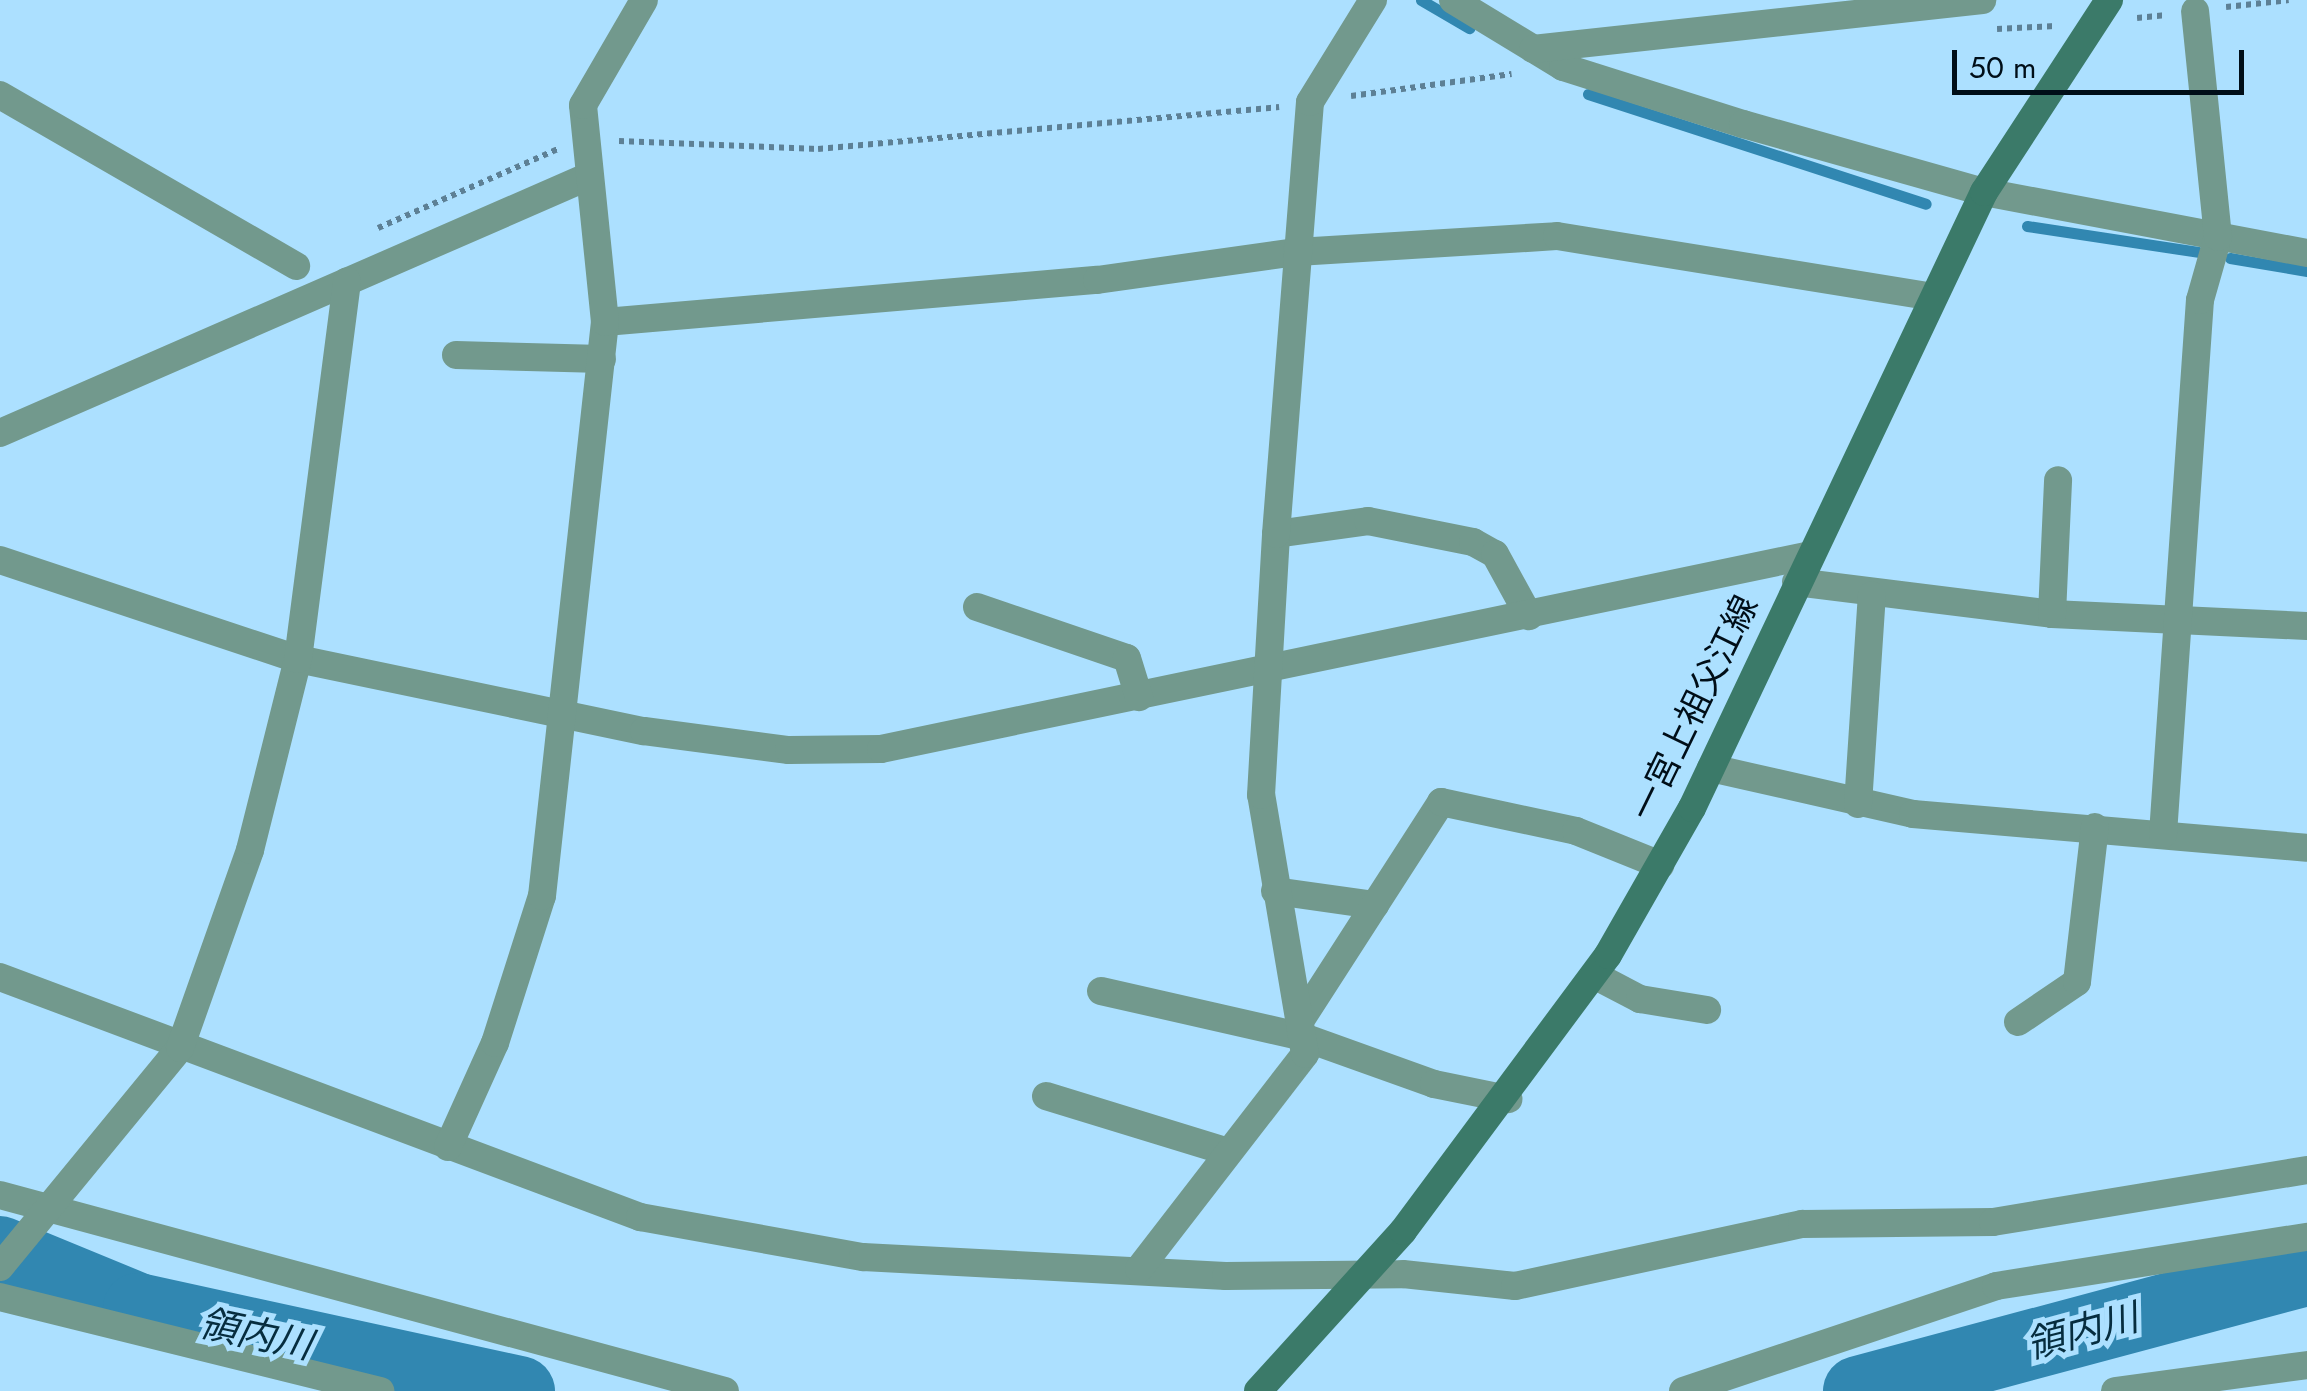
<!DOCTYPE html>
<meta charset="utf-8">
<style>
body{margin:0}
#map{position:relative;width:2307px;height:1391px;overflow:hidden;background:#ace0ff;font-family:Jost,"Noto Sans JP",sans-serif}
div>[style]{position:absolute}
.stream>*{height:11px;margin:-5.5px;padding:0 5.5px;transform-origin:5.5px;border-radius:5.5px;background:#3187b1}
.river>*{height:70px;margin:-35px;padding:0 35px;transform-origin:35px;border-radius:35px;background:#3187b1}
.path>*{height:6px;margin-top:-3px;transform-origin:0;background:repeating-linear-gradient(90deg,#5d8095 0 5px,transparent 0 10px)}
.minor>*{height:28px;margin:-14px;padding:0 14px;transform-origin:14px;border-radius:14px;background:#72998d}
.secondary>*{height:28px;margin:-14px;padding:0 14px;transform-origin:14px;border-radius:14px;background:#3b7a69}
span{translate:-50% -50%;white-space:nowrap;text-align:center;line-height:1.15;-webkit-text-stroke:10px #ace0ff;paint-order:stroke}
.street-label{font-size:35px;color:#000e18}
.water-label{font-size:38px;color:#062d3f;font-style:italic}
.scale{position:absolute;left:1952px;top:50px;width:292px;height:45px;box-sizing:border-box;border:5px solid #000e18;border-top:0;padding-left:12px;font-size:30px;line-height:35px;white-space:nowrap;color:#000e18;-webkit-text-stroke:8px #ace0ff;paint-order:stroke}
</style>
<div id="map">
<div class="stream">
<i style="left:1421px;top:0;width:56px;rotate:30.3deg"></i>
<i style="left:1588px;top:94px;width:355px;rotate:18deg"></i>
<i style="left:2027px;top:226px;width:173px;rotate:8.6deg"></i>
<i style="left:2230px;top:258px;width:78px;rotate:9.6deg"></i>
</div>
<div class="river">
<i style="left:0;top:1251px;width:149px;rotate:22.4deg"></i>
<i style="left:138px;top:1308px;width:391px;rotate:12.3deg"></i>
<i style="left:1858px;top:1391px;width:465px;rotate:-15deg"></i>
</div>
<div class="path">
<i style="left:2226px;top:7px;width:63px;rotate:-6.3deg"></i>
<i style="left:2137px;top:18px;width:27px;rotate:-6deg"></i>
<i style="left:1997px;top:29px;width:58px;rotate:-3deg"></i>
<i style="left:1351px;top:96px;width:162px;rotate:-7.8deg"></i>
<i style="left:619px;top:141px;width:199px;rotate:2.3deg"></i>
<i style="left:818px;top:149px;width:463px;rotate:-5.2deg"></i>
<i style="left:378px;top:228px;width:197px;rotate:-23.7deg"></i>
</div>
<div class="minor">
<i style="left:1453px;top:0;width:129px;rotate:31.3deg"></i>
<i style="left:1563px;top:67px;width:189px;rotate:17.6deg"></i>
<i style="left:1743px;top:124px;width:250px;rotate:15.8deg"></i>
<i style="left:1984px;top:192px;width:329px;rotate:10.7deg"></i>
<i style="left:1533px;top:49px;width:452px;rotate:-6.2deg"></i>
<i style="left:0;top:95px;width:342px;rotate:30deg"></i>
<i style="left:605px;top:322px;width:494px;rotate:-4.9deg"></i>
<i style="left:1097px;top:280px;width:202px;rotate:-8deg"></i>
<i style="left:1297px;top:252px;width:260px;rotate:-3.5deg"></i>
<i style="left:1557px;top:236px;width:377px;rotate:9.2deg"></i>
<i style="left:456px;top:355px;width:146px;rotate:1.6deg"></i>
<i style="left:0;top:433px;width:640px;rotate:-23.56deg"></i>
<i style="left:1276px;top:534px;width:93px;rotate:-8deg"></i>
<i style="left:1368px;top:521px;width:107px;rotate:11.3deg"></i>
<i style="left:1473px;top:542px;width:25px;rotate:29deg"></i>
<i style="left:1495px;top:554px;width:71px;rotate:61.3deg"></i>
<i style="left:0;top:560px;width:314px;rotate:18.4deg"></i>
<i style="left:298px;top:659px;width:353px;rotate:11.8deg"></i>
<i style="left:644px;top:731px;width:146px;rotate:7.5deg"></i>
<i style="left:789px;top:750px;width:92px;rotate:-0.6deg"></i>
<i style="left:881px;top:749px;width:945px;rotate:-11.79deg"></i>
<i style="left:1796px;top:582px;width:258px;rotate:7.1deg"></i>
<i style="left:2052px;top:614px;width:255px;rotate:2.7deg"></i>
<i style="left:977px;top:607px;width:158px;rotate:18.8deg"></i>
<i style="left:1127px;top:658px;width:41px;rotate:72.9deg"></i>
<i style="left:2052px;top:614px;width:134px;rotate:-87.4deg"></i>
<i style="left:1711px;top:768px;width:207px;rotate:12.8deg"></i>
<i style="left:1913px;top:814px;width:395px;rotate:4.9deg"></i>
<i style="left:1858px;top:804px;width:209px;rotate:-86.2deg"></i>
<i style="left:2163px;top:834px;width:535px;rotate:-86.04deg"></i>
<i style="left:2200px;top:300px;width:66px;rotate:-74.1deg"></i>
<i style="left:2218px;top:237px;width:227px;rotate:-95.8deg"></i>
<i style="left:1275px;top:891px;width:101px;rotate:8deg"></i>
<i style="left:1594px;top:975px;width:52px;rotate:27.6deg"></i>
<i style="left:1640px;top:999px;width:68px;rotate:9.3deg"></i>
<i style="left:0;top:977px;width:684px;rotate:20.56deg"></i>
<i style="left:640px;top:1217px;width:227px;rotate:10.2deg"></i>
<i style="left:863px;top:1257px;width:363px;rotate:3deg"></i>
<i style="left:1226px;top:1276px;width:177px;rotate:-0.6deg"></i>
<i style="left:1403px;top:1274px;width:113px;rotate:6.1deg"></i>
<i style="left:1515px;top:1286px;width:294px;rotate:-12.2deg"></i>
<i style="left:1802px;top:1224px;width:191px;rotate:-0.6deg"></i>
<i style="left:1993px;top:1222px;width:318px;rotate:-9.4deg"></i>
<i style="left:1101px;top:991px;width:207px;rotate:12.8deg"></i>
<i style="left:1303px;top:1037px;width:139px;rotate:19.7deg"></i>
<i style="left:1434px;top:1084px;width:76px;rotate:11.5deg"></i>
<i style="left:1302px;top:1018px;width:257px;rotate:-57.2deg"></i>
<i style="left:1441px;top:802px;width:138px;rotate:12.1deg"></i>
<i style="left:1576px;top:831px;width:91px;rotate:22deg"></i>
<i style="left:2018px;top:1022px;width:71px;rotate:-34.1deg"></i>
<i style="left:2077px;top:982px;width:156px;rotate:-83.4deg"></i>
<i style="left:1046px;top:1096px;width:187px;rotate:17.1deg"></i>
<i style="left:448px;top:1147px;width:114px;rotate:-65.7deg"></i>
<i style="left:495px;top:1043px;width:154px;rotate:-72.3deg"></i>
<i style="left:542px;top:896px;width:577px;rotate:-83.74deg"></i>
<i style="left:605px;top:322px;width:218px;rotate:-95.8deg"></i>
<i style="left:583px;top:105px;width:121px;rotate:-59.8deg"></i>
<i style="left:0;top:1195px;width:751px;rotate:15.13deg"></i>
<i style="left:0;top:1267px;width:283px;rotate:-50.6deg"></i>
<i style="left:180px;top:1048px;width:210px;rotate:-70.5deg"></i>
<i style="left:250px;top:850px;width:197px;rotate:-75.9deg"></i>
<i style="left:298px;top:659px;width:381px;rotate:-82.6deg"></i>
<i style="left:1139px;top:1269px;width:272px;rotate:-52.3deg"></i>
<i style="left:1305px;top:1054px;width:263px;rotate:-99.6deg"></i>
<i style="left:1261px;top:795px;width:261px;rotate:-86.7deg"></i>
<i style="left:1276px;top:534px;width:433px;rotate:-85.5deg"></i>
<i style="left:1310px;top:102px;width:120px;rotate:-58.3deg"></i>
<i style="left:0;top:1297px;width:392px;rotate:13.9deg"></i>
<i style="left:1683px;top:1391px;width:330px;rotate:-18.5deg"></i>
<i style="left:1996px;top:1286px;width:315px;rotate:-9deg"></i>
<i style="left:2115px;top:1391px;width:194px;rotate:-7.7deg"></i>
</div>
<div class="secondary">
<i style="left:1258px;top:1391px;width:216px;rotate:-47.8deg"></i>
<i style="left:1403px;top:1231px;width:344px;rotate:-53.4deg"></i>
<i style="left:1608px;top:955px;width:169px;rotate:-60.3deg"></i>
<i style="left:1692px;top:808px;width:682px;rotate:-64.64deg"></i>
<i style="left:1984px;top:192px;width:229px;rotate:-56.9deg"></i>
</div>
<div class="street-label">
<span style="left:1694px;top:708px;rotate:-64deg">一宮上祖父江線</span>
</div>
<div class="water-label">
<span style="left:2082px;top:1331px;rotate:-15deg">領内川</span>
<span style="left:256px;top:1334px;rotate:12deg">領内川</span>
</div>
<div class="scale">50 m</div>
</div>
